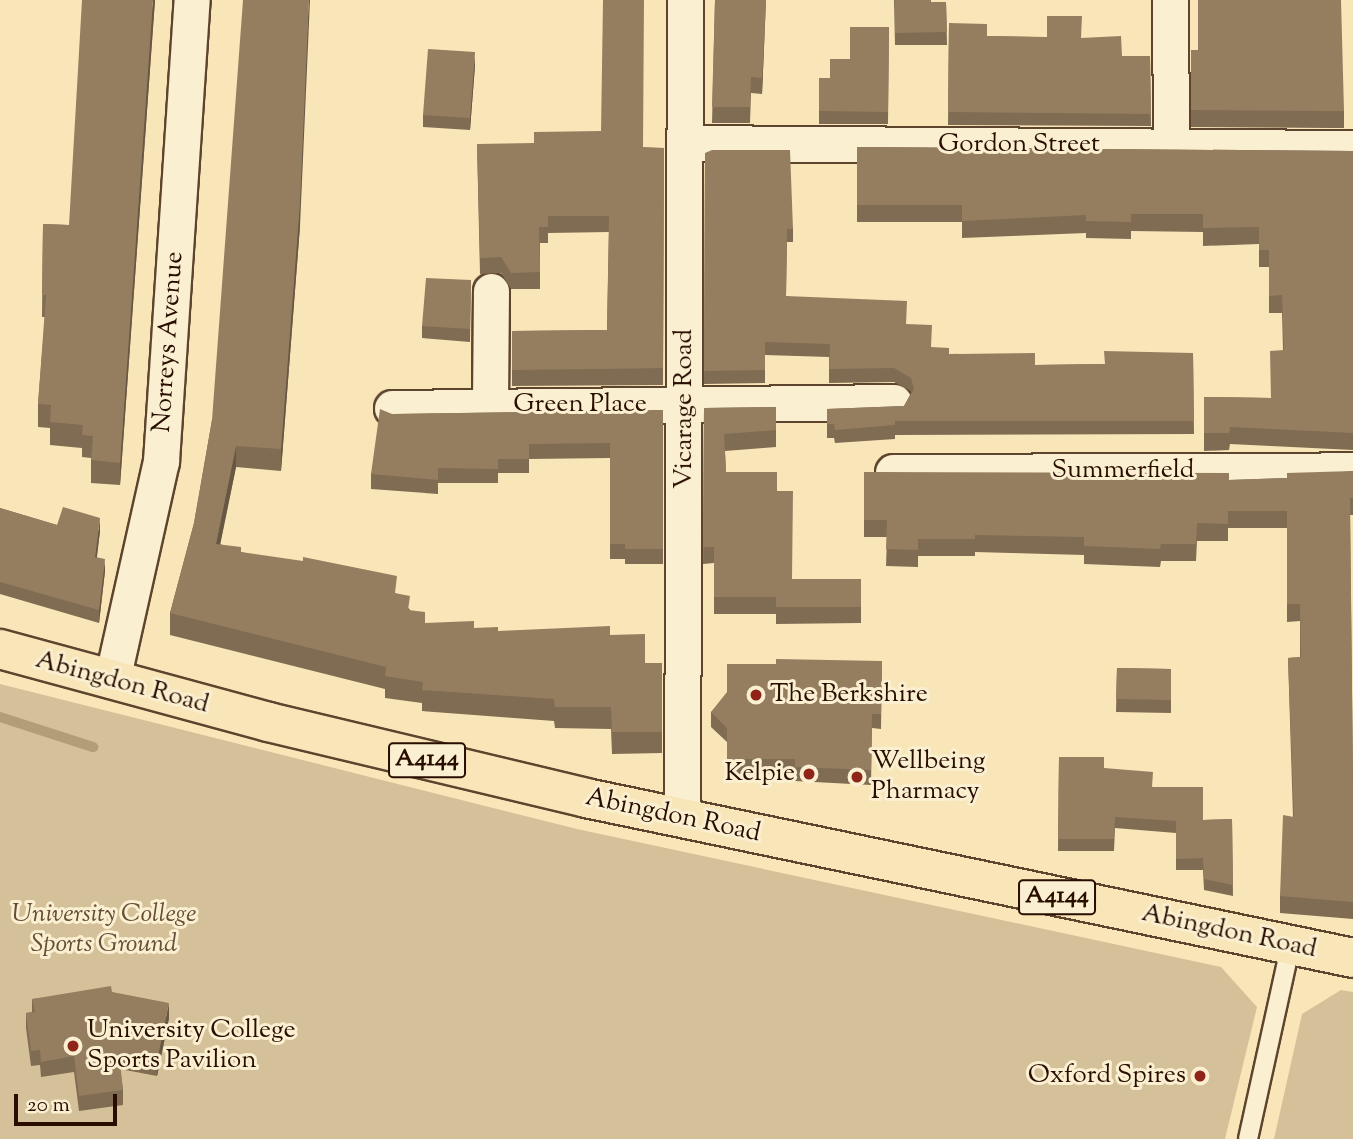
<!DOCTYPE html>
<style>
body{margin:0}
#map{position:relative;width:1353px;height:1139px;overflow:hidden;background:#f8e6b8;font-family:"Sorts Mill Goudy",serif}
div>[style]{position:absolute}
.green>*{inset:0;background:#d5c199}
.stream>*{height:10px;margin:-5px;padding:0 5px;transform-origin:5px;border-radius:5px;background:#b29d79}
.roads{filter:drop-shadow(2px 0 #5d442e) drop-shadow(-2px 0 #5d442e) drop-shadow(0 2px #5d442e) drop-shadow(0 -2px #5d442e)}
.lane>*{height:18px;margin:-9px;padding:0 9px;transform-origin:9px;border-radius:9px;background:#faefd1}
.street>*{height:35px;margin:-17.5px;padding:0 17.5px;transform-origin:17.5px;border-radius:17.5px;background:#faefd1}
.primary>*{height:38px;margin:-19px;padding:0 19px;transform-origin:19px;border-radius:19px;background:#f8e6b8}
.wall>*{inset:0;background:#806c53}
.shaded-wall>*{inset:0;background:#685843}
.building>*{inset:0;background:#957e60}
.dots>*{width:19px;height:19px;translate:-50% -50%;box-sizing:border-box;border:4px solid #faefd1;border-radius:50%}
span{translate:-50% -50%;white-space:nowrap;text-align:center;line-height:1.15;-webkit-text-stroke:6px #faefd1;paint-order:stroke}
.shield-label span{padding:2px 5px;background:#faefd1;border:2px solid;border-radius:5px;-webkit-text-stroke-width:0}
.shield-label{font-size:24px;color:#290e00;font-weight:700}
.street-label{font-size:26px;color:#290e00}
.poi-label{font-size:26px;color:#290e00}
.left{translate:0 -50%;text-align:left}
.right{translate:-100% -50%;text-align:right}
.park-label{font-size:26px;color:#654d36;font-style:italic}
.scale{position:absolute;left:14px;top:1094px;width:103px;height:32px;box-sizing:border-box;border:4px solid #290e00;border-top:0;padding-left:9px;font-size:21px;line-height:24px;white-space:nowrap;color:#290e00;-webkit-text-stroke:5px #faefd1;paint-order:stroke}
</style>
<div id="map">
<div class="green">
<i style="clip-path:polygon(0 684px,577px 829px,1221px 967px,1257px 1007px,1225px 1139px,0 1139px)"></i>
<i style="clip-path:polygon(1341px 990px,1353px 992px,1353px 1139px,1274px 1139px,1302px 1014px)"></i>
</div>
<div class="stream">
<i style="left:0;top:717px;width:98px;rotate:17.9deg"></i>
</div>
<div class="roads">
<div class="lane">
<i style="left:1248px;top:1139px;width:200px;rotate:-77.6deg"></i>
</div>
<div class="street">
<i style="left:1170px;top:0;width:147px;rotate:89.6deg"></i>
<i style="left:684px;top:143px;width:669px;rotate:0.43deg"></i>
<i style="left:490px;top:404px;width:113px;rotate:-89.5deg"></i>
<i style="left:392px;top:408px;width:502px;rotate:-0.68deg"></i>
<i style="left:893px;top:472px;width:460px;rotate:-0.2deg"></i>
<i style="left:112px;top:680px;width:224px;rotate:-77.4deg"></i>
<i style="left:161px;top:461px;width:462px;rotate:-86.2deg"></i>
<i style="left:682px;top:818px;width:818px;rotate:-89.79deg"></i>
</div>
<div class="primary">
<i style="left:0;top:649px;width:278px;rotate:15.2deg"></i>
<i style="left:268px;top:722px;width:327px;rotate:13.4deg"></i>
<i style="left:586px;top:798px;width:784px;rotate:11.78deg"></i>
</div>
</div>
<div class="wall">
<i style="clip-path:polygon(155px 0,120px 485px,91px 483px,91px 458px,82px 457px,82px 448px,50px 445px,50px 428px,38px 427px,38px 404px,45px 317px,42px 317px,43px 224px,69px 225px)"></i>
<i style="clip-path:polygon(715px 0,766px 0,762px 94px,751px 93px,750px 123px,712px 123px)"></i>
<i style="clip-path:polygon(894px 0,931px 2px,946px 2px,947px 45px,895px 45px)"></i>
<i style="clip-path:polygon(949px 23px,987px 36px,1082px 38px,1122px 56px,1150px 56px,1151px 126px,948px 125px)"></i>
<i style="clip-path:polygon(889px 27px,888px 124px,819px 124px,819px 78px,830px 78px,850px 59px)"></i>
<i style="clip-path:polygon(1191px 50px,1344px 111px,1344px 128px,1191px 127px)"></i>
<i style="clip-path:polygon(475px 65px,470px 130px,423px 127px,423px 115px)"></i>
<i style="clip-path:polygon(477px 144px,664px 148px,663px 385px,512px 386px,512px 331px,607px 330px,609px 232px,548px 233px,548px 243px,540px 243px,540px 289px,511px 289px,501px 273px,480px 274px)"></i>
<i style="clip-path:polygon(857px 147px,1353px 151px,1353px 450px,1230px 444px,1229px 450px,1204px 451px,1204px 397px,1271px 398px,1283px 350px,1282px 313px,1269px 313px,1269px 267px,1259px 267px,1259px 244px,1203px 246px,1203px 232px,1131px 231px,1131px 239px,1086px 238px,1086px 233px,962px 238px,962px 222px,857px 222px)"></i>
<i style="clip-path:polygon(705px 153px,793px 229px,793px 242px,787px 242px,786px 296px,907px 324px,931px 347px,949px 354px,1035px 365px,1104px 364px,1193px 353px,1194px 434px,895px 435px,895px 439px,835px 443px,834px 438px,827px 438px,827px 409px,904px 406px,911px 393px,911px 391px,894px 382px,829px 383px,829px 357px,765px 355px,765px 383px,704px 384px)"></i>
<i style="clip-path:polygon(300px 226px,281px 471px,236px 467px,220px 544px,241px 552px,397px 594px,410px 610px,425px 623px,498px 631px,610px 635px,645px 663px,662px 663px,662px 753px,612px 754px,611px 729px,555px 728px,554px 721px,422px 711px,422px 703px,385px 698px,385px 689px,170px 635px,170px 613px,194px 523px,212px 420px)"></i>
<i style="clip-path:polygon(471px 280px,470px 342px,422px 338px,422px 326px)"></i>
<i style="clip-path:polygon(776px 407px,776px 447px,725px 451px,726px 472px,777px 491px,792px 579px,861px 579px,861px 623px,776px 624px,776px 614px,714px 614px,714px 563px,703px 564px,704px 408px)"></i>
<i style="clip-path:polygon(663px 410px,663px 564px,625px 564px,625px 559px,610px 559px,610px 458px,529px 459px,529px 473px,498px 473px,498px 483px,438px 483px,438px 494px,371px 489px,371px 474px,392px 414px)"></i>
<i style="clip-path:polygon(1353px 471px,1353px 515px,1350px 515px,1353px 781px,1353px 919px,1280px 913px,1280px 896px,1293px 817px,1288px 658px,1300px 657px,1300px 621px,1287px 622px,1287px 528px,1228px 528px,1228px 541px,1197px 541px,1196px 561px,1161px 561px,1160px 567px,1084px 564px,1084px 555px,975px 552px,975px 556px,918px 556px,918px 567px,886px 566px,887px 537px,864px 537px,864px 472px,1229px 480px,1287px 478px)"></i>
<i style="clip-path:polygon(0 508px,57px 525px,100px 531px,97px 557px,105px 571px,99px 623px,0 594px)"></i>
<i style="clip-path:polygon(882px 661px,881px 729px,872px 728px,871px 785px,795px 781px,795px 774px,727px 774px,727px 742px,711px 727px,711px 712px,776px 664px)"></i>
<i style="clip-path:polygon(1117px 668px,1171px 669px,1171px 713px,1116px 712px)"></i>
<i style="clip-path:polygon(1059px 757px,1104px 768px,1153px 787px,1203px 820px,1232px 819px,1233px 896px,1204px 890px,1203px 870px,1176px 870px,1176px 833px,1115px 828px,1114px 851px,1058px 851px)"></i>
<i style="clip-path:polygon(112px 992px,169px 1018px,157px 1076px,120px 1069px,123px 1090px,123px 1105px,79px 1111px,74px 1072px,41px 1077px,40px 1065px,31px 1066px,26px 1028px,26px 1013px,32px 1012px,32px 999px)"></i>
</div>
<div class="shaded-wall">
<i style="clip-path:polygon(153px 0,155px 0,120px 485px,120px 463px)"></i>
<i style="clip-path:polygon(309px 0,310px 0,300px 226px,281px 471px,281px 449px)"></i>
<i style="clip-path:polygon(766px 0,762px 94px,762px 78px)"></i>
<i style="clip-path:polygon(475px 52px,475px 65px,470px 130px,470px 118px)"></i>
<i style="clip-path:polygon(236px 446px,236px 467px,216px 565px,216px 544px)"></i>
<i style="clip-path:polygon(100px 518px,100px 531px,95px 570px,95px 557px)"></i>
<i style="clip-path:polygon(105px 559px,105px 571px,99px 623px,99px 610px)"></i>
<i style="clip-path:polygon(169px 1003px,169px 1018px,157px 1076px,157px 1061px)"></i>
</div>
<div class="building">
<i style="clip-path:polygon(82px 0,153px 0,120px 463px,91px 460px,93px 436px,82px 435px,83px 425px,50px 422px,51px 405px,38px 404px,46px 295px,42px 295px,43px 224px,69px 225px)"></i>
<i style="clip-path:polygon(243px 0,309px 0,300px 204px,281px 449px,236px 446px,216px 544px,241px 547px,241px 552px,303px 561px,303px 557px,397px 576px,395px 593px,410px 596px,408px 610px,425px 612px,425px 623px,474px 621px,474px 628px,498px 627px,498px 631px,610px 626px,610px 635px,645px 634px,645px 663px,662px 663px,662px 732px,612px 732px,611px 707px,555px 707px,554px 699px,422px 690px,423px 682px,385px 676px,386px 667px,170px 613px,194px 523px,212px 420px)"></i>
<i style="clip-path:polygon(603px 0,644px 0,643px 147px,664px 148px,663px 368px,512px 370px,512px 331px,607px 330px,609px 216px,548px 216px,548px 227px,539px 227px,540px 272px,511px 273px,501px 257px,480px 258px,477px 144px,534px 143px,534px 132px,601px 131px)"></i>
<i style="clip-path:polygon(715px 0,766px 0,762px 78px,751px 77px,750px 107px,712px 107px)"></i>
<i style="clip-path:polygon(895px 0,931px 0,931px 2px,946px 2px,947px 32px,895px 33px)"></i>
<i style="clip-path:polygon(1198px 0,1341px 0,1344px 111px,1191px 110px,1191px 50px,1198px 50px)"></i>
<i style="clip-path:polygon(1047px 16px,1082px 16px,1081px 38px,1121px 36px,1122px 56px,1150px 56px,1151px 114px,948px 112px,949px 23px,987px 24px,987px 36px,1047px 37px)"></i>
<i style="clip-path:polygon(850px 27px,889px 27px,888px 112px,819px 111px,819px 78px,830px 78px,830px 59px,850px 59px)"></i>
<i style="clip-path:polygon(428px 49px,475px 52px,470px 118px,423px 115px)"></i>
<i style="clip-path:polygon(857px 147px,1353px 151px,1353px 433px,1230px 427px,1229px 433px,1204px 433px,1204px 397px,1271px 398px,1270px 351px,1284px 350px,1282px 295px,1269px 296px,1269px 250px,1259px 250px,1259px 227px,1203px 228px,1203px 214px,1131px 214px,1131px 222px,1086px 221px,1086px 215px,962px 221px,962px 205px,857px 205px)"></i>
<i style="clip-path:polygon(712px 150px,790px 150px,793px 229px,787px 229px,786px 296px,907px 301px,906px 324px,932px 325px,931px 347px,949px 348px,949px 354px,1035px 353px,1035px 365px,1105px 364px,1104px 351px,1193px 353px,1194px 421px,895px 421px,895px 425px,835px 430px,834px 424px,827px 424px,827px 409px,904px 406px,914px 389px,911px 378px,894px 368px,829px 369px,830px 344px,765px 342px,765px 370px,704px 371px,705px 153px)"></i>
<i style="clip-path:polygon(426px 278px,471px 280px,470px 329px,422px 326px)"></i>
<i style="clip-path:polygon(776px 407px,776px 430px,724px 434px,726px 472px,777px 472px,777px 491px,793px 491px,792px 579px,861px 579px,861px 607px,776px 607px,776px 597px,714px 597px,714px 547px,703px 547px,704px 408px)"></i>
<i style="clip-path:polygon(380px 409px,392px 414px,663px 410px,663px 549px,625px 549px,625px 544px,610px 544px,610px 443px,529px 444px,529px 459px,498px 459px,498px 469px,438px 468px,438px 480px,371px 474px)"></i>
<i style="clip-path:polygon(1353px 471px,1353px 498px,1350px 498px,1353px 781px,1353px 902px,1280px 896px,1283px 815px,1294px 817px,1288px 658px,1301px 657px,1300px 604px,1287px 604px,1287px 511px,1228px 511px,1228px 524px,1197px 523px,1196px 544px,1161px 544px,1160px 549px,1084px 546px,1084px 537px,975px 535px,975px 539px,918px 539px,918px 550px,886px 549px,887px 520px,864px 520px,864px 472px,1229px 473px,1229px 480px,1287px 478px,1287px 473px)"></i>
<i style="clip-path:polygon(63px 507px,100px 518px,95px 557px,105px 559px,99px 610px,0 582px,0 508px,57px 525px)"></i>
<i style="clip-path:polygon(776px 659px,882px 661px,881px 714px,872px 714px,871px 770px,795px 767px,795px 759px,727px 759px,727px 728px,711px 712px,727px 692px,727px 664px,776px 664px)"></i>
<i style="clip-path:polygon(1117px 668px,1171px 669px,1171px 700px,1116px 699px)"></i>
<i style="clip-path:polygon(1059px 757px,1104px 757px,1104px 768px,1153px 772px,1152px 787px,1203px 787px,1203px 820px,1232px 819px,1233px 885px,1204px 879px,1203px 858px,1176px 859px,1176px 821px,1115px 817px,1114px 839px,1058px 839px)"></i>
<i style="clip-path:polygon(111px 986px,112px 992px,169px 1003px,157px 1061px,119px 1053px,123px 1090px,79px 1096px,74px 1056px,41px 1062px,40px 1050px,31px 1051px,26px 1013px,35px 1012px,32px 999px)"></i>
</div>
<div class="dots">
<i style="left:756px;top:695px;background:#8f2418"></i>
<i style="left:809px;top:774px;background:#8f2418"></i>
<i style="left:857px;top:777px;background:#8f2418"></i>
<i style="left:73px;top:1046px;background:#8f2418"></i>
<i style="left:1200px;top:1076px;background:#8f2418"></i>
</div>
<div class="shield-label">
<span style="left:427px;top:760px">A4144</span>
<span style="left:1057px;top:897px">A4144</span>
</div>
<div class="street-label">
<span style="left:1019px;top:145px">Gordon Street</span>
<span style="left:169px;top:342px;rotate:-86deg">Norreys Avenue</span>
<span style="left:580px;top:405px">Green Place</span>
<span style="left:685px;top:409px;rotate:-90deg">Vicarage Road</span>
<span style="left:1123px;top:471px">Summerfield</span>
<span style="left:122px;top:683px;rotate:15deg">Abingdon Road</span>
<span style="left:673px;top:816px;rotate:12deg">Abingdon Road</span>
<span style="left:1229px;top:932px;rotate:12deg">Abingdon Road</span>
</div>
<div class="poi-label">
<span class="left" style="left:770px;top:695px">The Berkshire</span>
<span class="left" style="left:871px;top:777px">Wellbeing<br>Pharmacy</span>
<span class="right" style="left:795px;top:774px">Kelpie</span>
<span class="left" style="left:87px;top:1046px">University College<br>Sports Pavilion</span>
<span class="right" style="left:1186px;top:1076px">Oxford Spires</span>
</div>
<div class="park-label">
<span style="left:104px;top:930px">University College<br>Sports Ground</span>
</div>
<div class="scale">20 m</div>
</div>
